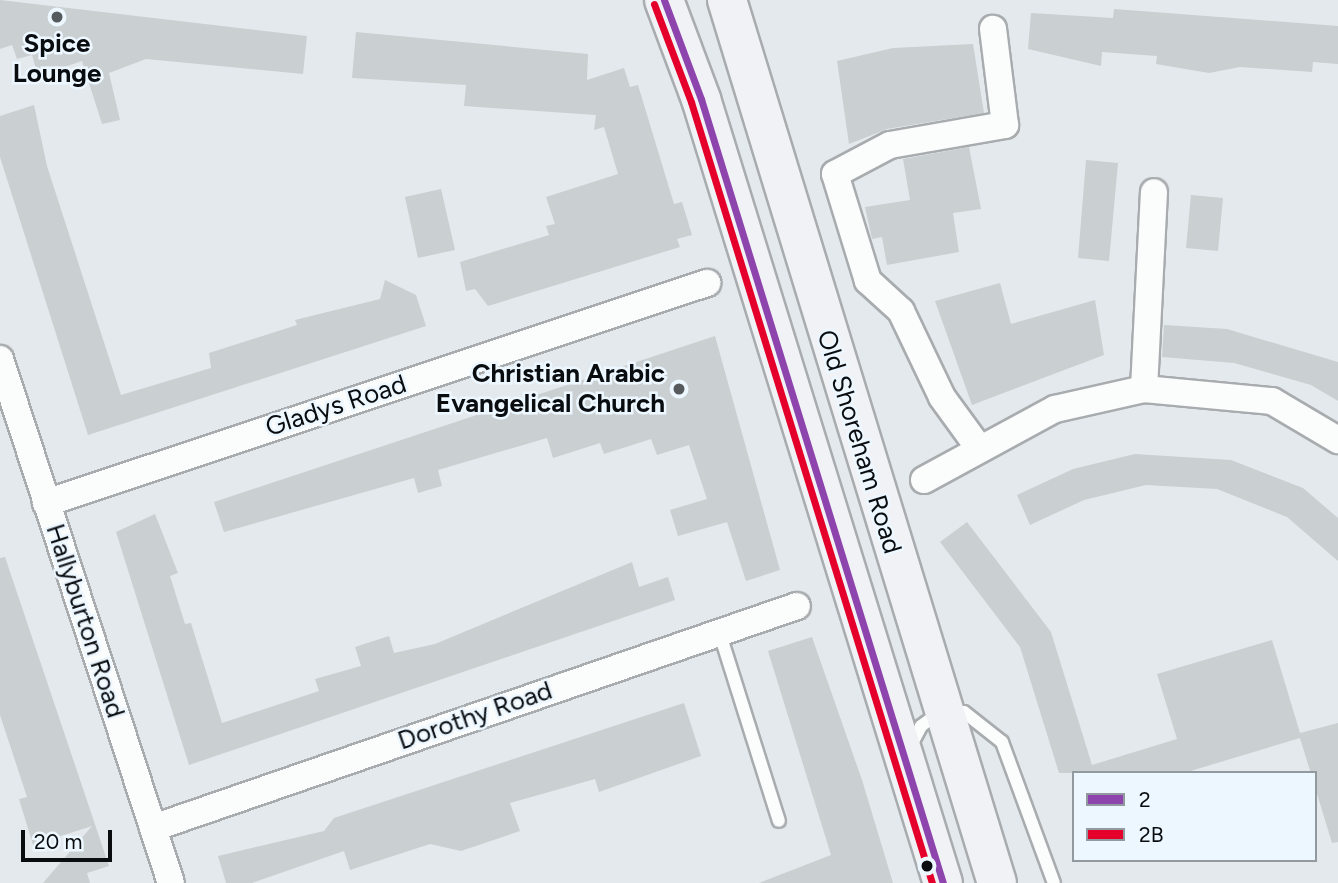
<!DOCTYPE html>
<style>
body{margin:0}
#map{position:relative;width:1338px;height:883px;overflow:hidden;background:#e4e9ed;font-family:Figtree,sans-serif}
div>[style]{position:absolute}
.building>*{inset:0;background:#cacfd1}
.roads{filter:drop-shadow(2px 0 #a8acaf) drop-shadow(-2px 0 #a8acaf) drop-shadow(0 2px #a8acaf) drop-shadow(0 -2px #a8acaf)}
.service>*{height:12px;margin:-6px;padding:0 6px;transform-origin:6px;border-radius:6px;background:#fbfcfc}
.minor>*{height:26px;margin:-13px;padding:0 13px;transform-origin:13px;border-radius:13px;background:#fbfcfc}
.primary>*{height:38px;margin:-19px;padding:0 19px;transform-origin:19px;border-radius:19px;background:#f1f2f6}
.bus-1>*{height:7px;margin:-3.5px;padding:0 3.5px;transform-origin:3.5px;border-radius:3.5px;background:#8e44ad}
.bus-2>*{height:7px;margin:-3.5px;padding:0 3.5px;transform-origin:3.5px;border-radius:3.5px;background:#e4002b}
.dots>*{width:19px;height:19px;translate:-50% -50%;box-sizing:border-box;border:4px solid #edf7ff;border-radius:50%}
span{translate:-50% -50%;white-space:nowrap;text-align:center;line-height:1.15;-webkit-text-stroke:5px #edf7ff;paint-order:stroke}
.poi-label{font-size:26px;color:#0a0d10;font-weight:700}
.right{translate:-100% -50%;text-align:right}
.street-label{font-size:26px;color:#0a0d10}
.legend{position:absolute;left:1072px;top:771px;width:245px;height:91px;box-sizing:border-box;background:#edf7ff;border:2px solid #92999f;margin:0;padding:9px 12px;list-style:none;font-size:21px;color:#0a0d10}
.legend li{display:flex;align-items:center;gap:14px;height:35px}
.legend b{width:35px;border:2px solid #92999f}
.scale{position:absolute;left:21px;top:830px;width:91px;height:32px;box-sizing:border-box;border:4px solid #0a0d10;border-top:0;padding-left:9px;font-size:21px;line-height:24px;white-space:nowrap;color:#0a0d10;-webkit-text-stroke:5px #edf7ff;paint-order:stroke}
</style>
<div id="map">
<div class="building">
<i style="clip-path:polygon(0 0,307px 36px,303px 74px,146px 59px,109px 73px,120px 120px,102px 124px,82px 61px,38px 76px,32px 55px,17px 59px,12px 45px,0 49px)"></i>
<i style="clip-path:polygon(1114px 9px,1338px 26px,1338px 64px,1313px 62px,1312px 72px,1240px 67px,1209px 73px,1156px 64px,1157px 56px,1102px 52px,1101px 66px,1028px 49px,1031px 13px,1113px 18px)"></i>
<i style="clip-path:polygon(356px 32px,588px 54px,587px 80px,624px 68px,630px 87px,638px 85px,674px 204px,682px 202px,692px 235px,677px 239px,680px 247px,488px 306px,475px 289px,466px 291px,460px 262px,549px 235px,546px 226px,555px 224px,546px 197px,618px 174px,604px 127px,594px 130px,596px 115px,464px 106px,466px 85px,352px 78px)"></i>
<i style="clip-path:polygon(973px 44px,984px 113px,887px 129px,849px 144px,837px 61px,893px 48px)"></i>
<i style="clip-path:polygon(34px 105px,47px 166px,121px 395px,211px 368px,209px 353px,297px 325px,295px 320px,380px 299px,385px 280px,416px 295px,426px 326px,88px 435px,0 157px,0 116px)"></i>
<i style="clip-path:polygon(969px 147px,981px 209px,953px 213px,959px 252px,887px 265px,882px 237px,872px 239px,865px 207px,910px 200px,903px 159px)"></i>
<i style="clip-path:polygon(1086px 160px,1118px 163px,1109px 261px,1078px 258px)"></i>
<i style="clip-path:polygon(441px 189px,455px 250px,418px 258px,405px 197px)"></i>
<i style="clip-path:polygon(1191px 195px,1223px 198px,1218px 251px,1186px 248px)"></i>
<i style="clip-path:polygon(1000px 283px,1011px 324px,1095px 300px,1104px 355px,972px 405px,935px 301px)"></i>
<i style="clip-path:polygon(1164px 325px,1227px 329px,1338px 362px,1338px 401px,1311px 385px,1234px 363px,1162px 357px)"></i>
<i style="clip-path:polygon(715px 336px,780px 570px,746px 581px,727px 522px,678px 536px,670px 510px,707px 499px,689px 445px,657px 455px,651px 439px,604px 454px,600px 443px,553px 458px,547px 438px,438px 470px,442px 486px,418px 493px,414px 478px,224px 532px,214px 502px)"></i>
<i style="clip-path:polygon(1135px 454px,1231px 460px,1303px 488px,1338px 518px,1338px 561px,1287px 517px,1217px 489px,1146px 485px,1084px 500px,1030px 525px,1017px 495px,1073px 469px)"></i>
<i style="clip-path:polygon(155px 514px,178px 573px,170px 576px,185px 624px,191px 623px,222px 723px,319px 691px,315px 679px,361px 666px,355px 647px,389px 636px,394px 653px,435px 644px,632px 562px,639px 587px,668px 577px,675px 600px,189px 765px,116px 532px)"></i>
<i style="clip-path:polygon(967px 522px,1051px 632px,1092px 765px,1177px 739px,1157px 674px,1272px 640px,1300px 733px,1338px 723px,1338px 842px,1332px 843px,1300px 738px,1184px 773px,1059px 773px,1020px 647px,940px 542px)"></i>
<i style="clip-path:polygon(5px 557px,109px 866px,87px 873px,90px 883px,43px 883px,92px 826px,33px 845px,19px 799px,27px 797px,0 715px,0 558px)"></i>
<i style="clip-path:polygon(812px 637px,862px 780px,893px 883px,759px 883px,831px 855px,768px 651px)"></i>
<i style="clip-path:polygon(684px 703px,701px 756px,599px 792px,595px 779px,510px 803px,520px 831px,461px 851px,430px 844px,350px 870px,344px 851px,252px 883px,226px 883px,218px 856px,324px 831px,334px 818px)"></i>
</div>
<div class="roads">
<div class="service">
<i style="left:719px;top:631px;width:199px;rotate:72.5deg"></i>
<i style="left:909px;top:749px;width:26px;rotate:-62deg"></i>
<i style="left:921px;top:726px;width:26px;rotate:-36deg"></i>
<i style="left:942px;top:711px;width:22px;rotate:3deg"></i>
<i style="left:964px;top:712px;width:48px;rotate:38.3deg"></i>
<i style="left:1002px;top:742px;width:150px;rotate:69.8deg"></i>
</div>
<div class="minor">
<i style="left:0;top:359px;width:551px;rotate:71.93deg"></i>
<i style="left:1144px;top:389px;width:197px;rotate:-87.1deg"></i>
<i style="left:979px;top:448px;width:63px;rotate:-126deg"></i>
<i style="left:942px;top:397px;width:95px;rotate:-115.5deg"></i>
<i style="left:901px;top:311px;width:45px;rotate:-137.7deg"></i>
<i style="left:868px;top:281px;width:112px;rotate:-107.1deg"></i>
<i style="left:835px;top:174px;width:62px;rotate:-27.8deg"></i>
<i style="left:890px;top:145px;width:117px;rotate:-9.9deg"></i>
<i style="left:1005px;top:125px;width:97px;rotate:-97.1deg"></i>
<i style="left:924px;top:480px;width:149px;rotate:-28.5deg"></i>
<i style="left:1055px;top:409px;width:91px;rotate:-12.7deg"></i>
<i style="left:1144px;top:389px;width:129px;rotate:5.4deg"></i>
<i style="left:1272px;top:401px;width:77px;rotate:30.6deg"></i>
<i style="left:46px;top:503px;width:697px;rotate:-18.41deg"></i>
<i style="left:153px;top:828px;width:681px;rotate:-19.02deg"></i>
</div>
<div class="primary">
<i style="left:664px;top:0;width:106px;rotate:69.5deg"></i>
<i style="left:701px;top:99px;width:820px;rotate:72.85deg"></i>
<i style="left:727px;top:0;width:923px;rotate:73deg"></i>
</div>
</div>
<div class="bus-1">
<i style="left:664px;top:0;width:106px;rotate:69.5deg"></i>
<i style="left:701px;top:99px;width:820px;rotate:72.85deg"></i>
</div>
<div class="bus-2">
<i style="left:654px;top:4px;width:105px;rotate:69.3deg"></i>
<i style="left:691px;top:102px;width:817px;rotate:72.85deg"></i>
</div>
<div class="dots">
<i style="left:57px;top:17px;background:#565a5d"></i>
<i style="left:679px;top:389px;background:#565a5d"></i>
<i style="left:927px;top:866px;background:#0a0d10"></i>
</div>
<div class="poi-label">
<span style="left:57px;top:59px">Spice<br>Lounge</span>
<span class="right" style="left:665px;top:389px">Christian Arabic<br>Evangelical Church</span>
</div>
<div class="street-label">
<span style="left:336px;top:406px;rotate:-18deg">Gladys Road</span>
<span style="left:859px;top:442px;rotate:73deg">Old Shoreham Road</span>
<span style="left:85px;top:621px;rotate:72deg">Hallyburton Road</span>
<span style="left:475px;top:716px;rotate:-19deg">Dorothy Road</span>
</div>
<ul class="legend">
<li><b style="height:9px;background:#8e44ad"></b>2</li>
<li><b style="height:9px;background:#e4002b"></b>2B</li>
</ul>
<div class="scale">20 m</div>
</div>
